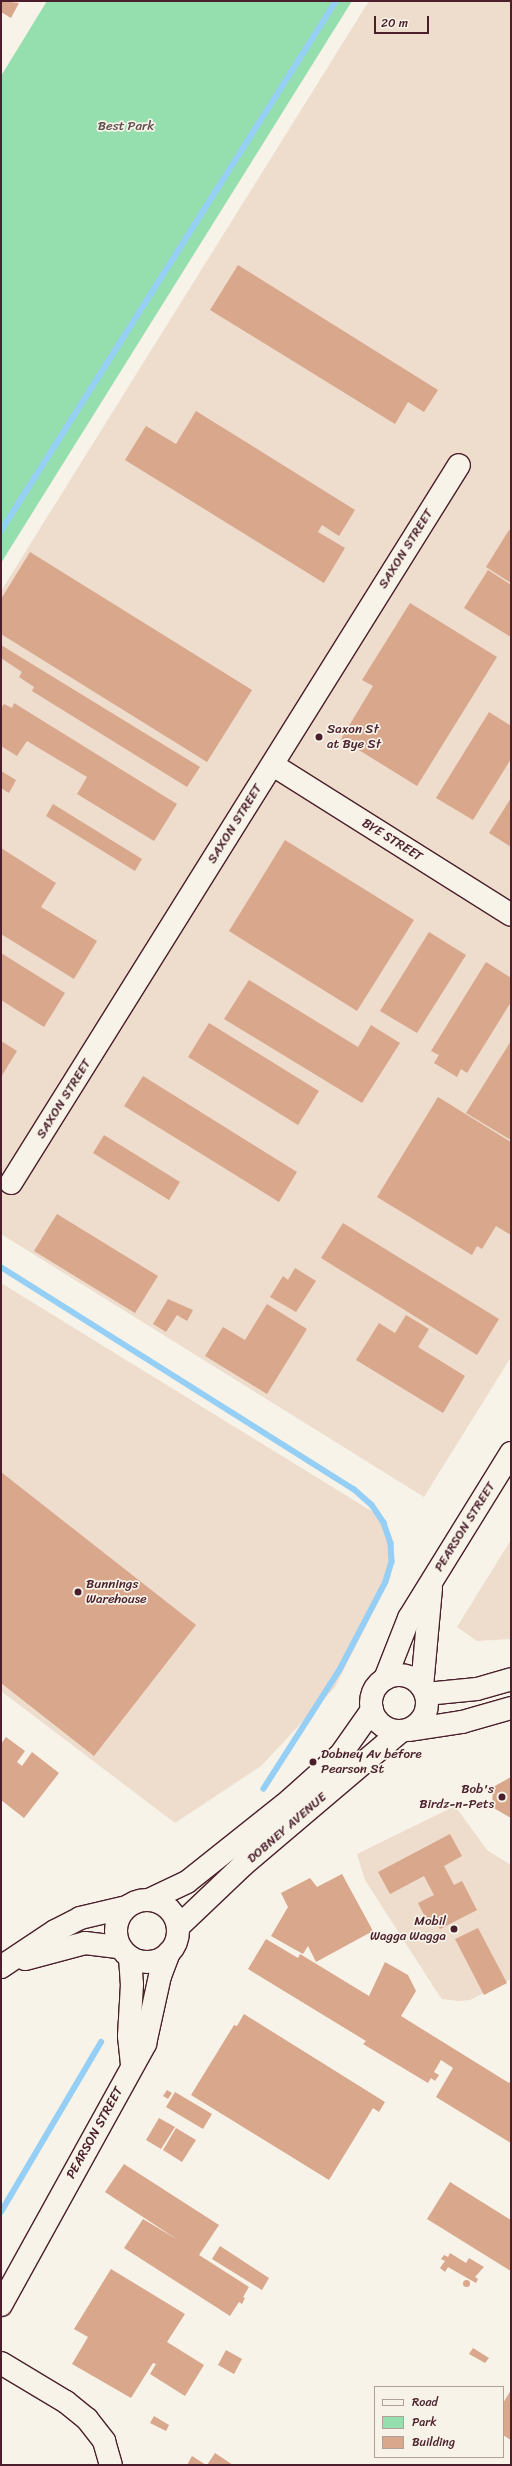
<!DOCTYPE html>
<style>
body{margin:0}
#map{position:relative;width:512px;height:2466px;overflow:hidden;background:#f7f3e8;font-family:Sriracha,sans-serif}
div>[style]{position:absolute}
.built>*{inset:0;background:#eedccc}
.green>*{inset:0;background:#95deae}
.stream>*{height:5.5px;margin:-2.75px;padding:0 2.75px;transform-origin:2.75px;border-radius:2.75px;background:#95cff5}
.building>*{inset:0;background:#d9a78c}
.round{border-radius:50%}
.roads{filter:drop-shadow(1px 0 #4a1f2b) drop-shadow(-1px 0 #4a1f2b) drop-shadow(0 1px #4a1f2b) drop-shadow(0 -1px #4a1f2b)}
.street>*{height:22px;margin:-11px;padding:0 11px;transform-origin:11px;border-radius:11px;background:#f7f3e8}
.secondary>*{height:22px;margin:-11px;padding:0 11px;transform-origin:11px;border-radius:11px;background:#f7f3e8}
.secondary>.ring{margin:-11px;padding:0;box-sizing:content-box;background:none;border:22px solid #f7f3e8;border-radius:50%}
.dots>*{width:11px;height:11px;translate:-50% -50%;box-sizing:border-box;border:2px solid #f7f3e8;border-radius:50%}
span{translate:-50% -50%;white-space:nowrap;text-align:center;line-height:1.15;-webkit-text-stroke:3.5px #f7f3e8;paint-order:stroke}
.park-label{font-size:13px;color:#5d4f4c}
.street-label{font-size:13px;color:#4a1f2b}
.poi-label{font-size:13px;color:#4a1f2b}
.left{translate:0 -50%;text-align:left}
.right{translate:-100% -50%;text-align:right}
.frame{position:absolute;inset:0;border:2px solid #4a1f2b;pointer-events:none}
.legend{position:absolute;left:374px;top:2386px;width:130px;height:72px;box-sizing:border-box;background:#f7f3e8;border:1px solid #b29e9c;margin:0;padding:5px 7px;list-style:none;font-size:12px;color:#4a1f2b}
.legend li{display:flex;align-items:center;gap:8px;height:20px}
.legend b{width:20px;border:1px solid #b29e9c}
.scale{position:absolute;left:374px;top:16px;width:55px;height:18px;box-sizing:border-box;border:2px solid #4a1f2b;border-top:0;padding-left:5px;font-size:12px;line-height:14px;white-space:nowrap;color:#4a1f2b;-webkit-text-stroke:3px #f7f3e8;paint-order:stroke}
</style>
<div id="map">
<div class="built">
<i style="clip-path:polygon(369px 1px,511px 1px,511px 1357px,424px 1497px,1px 1234px,1px 591px)"></i>
<i style="clip-path:polygon(1px 1283px,386px 1520px,391px 1576px,335px 1687px,261px 1766px,175px 1823px,1px 1691px)"></i>
<i style="clip-path:polygon(511px 1540px,511px 1639px,477px 1641px,457px 1627px)"></i>
<i style="clip-path:polygon(455px 1806px,487px 1850px,511px 1865px,511px 1979px,470px 2000px,458px 2001px,442px 1999px,435px 1989px,365px 1880px,357px 1854px)"></i>
</div>
<div class="green">
<i style="clip-path:polygon(47px 1px,352px 1px,1px 563px,1px 76px)"></i>
</div>
<div class="stream">
<i style="left:1px;top:531px;width:627px;rotate:-57.7deg"></i>
<i style="left:1px;top:1267px;width:417px;rotate:32.2deg"></i>
<i style="left:354px;top:1489px;width:24px;rotate:42deg"></i>
<i style="left:372px;top:1505px;width:22px;rotate:56deg"></i>
<i style="left:384px;top:1523px;width:21px;rotate:71deg"></i>
<i style="left:391px;top:1543px;width:19px;rotate:87deg"></i>
<i style="left:392px;top:1562px;width:21px;rotate:107deg"></i>
<i style="left:386px;top:1582px;width:99px;rotate:117.6deg"></i>
<i style="left:340px;top:1670px;width:141px;rotate:122.6deg"></i>
<i style="left:1px;top:2212px;width:197px;rotate:-59.5deg"></i>
</div>
<div class="building">
<i style="clip-path:polygon(2px 1px,19px 3px,11px 18px,1px 12px)"></i>
<i style="clip-path:polygon(238px 265px,438px 390px,424px 412px,408px 402px,395px 424px,210px 310px)"></i>
<i style="clip-path:polygon(196px 411px,355px 510px,339px 536px,322px 525px,318px 532px,345px 548px,324px 583px,125px 460px,146px 426px,176px 444px)"></i>
<i style="clip-path:polygon(509px 530px,511px 531px,511px 583px,486px 567px)"></i>
<i style="clip-path:polygon(30px 552px,252px 690px,207px 762px,1px 634px,1px 599px)"></i>
<i style="clip-path:polygon(488px 570px,511px 585px,511px 637px,464px 608px)"></i>
<i style="clip-path:polygon(410px 603px,497px 657px,417px 786px,341px 739px,373px 686px,362px 680px)"></i>
<i style="clip-path:polygon(1px 645px,200px 767px,187px 787px,32px 691px,34px 687px,19px 677px,22px 672px,1px 658px)"></i>
<i style="clip-path:polygon(14px 703px,177px 804px,154px 841px,77px 794px,87px 777px,27px 741px,17px 756px,1px 746px,1px 708px,4px 704px,12px 708px)"></i>
<i style="clip-path:polygon(489px 712px,511px 726px,511px 759px,473px 820px,436px 798px)"></i>
<i style="clip-path:polygon(1px 771px,16px 780px,9px 793px,1px 788px)"></i>
<i style="clip-path:polygon(511px 798px,511px 847px,489px 833px)"></i>
<i style="clip-path:polygon(53px 804px,142px 859px,135px 871px,46px 816px)"></i>
<i style="clip-path:polygon(285px 840px,414px 920px,357px 1011px,229px 931px)"></i>
<i style="clip-path:polygon(1px 848px,56px 883px,41px 907px,97px 941px,74px 979px,1px 934px)"></i>
<i style="clip-path:polygon(429px 932px,466px 955px,417px 1033px,380px 1011px)"></i>
<i style="clip-path:polygon(1px 953px,65px 993px,44px 1027px,1px 1000px)"></i>
<i style="clip-path:polygon(486px 962px,511px 978px,511px 1002px,467px 1073px,461px 1069px,457px 1077px,434px 1063px,439px 1055px,431px 1051px)"></i>
<i style="clip-path:polygon(249px 980px,358px 1047px,371px 1025px,400px 1043px,362px 1103px,224px 1019px)"></i>
<i style="clip-path:polygon(209px 1023px,319px 1091px,298px 1125px,188px 1057px)"></i>
<i style="clip-path:polygon(1px 1041px,17px 1051px,1px 1077px)"></i>
<i style="clip-path:polygon(511px 1041px,511px 1140px,466px 1113px)"></i>
<i style="clip-path:polygon(143px 1076px,297px 1172px,279px 1202px,124px 1106px)"></i>
<i style="clip-path:polygon(438px 1097px,511px 1142px,511px 1235px,496px 1226px,482px 1249px,477px 1246px,472px 1255px,377px 1197px)"></i>
<i style="clip-path:polygon(104px 1135px,180px 1182px,169px 1200px,93px 1153px)"></i>
<i style="clip-path:polygon(57px 1214px,158px 1276px,135px 1313px,34px 1251px)"></i>
<i style="clip-path:polygon(343px 1223px,499px 1319px,477px 1355px,321px 1258px)"></i>
<i style="clip-path:polygon(295px 1268px,316px 1281px,296px 1312px,270px 1297px,283px 1276px,288px 1280px)"></i>
<i style="clip-path:polygon(168px 1299px,193px 1310px,187px 1321px,177px 1315px,166px 1332px,153px 1324px)"></i>
<i style="clip-path:polygon(267px 1304px,307px 1329px,267px 1394px,205px 1356px,223px 1327px,245px 1340px)"></i>
<i style="clip-path:polygon(406px 1315px,429px 1329px,418px 1347px,465px 1376px,443px 1413px,356px 1360px,379px 1323px,395px 1333px)"></i>
<i style="clip-path:polygon(1px 1472px,196px 1625px,94px 1756px,1px 1683px)"></i>
<i style="clip-path:polygon(6px 1737px,25px 1751px,17px 1762px,22px 1766px,32px 1752px,59px 1773px,24px 1818px,1px 1800px,1px 1744px)"></i>
<i style="clip-path:polygon(511px 1777px,511px 1818px,492px 1807px,493px 1787px)"></i>
<i style="clip-path:polygon(450px 1834px,462px 1856px,444px 1866px,454px 1885px,462px 1881px,477px 1910px,440px 1929px,436px 1922px,429px 1925px,418px 1903px,434px 1895px,424px 1876px,390px 1894px,378px 1872px)"></i>
<i style="clip-path:polygon(342px 1874px,373px 1931px,316px 1962px,308px 1946px,303px 1954px,271px 1936px,288px 1907px,281px 1893px,310px 1878px,317px 1887px)"></i>
<i style="clip-path:polygon(478px 1928px,507px 1983px,484px 1995px,455px 1939px)"></i>
<i style="clip-path:polygon(266px 1939px,298px 1958px,300px 1954px,369px 1996px,385px 1962px,408px 1975px,416px 1991px,401px 2016px,509px 2083px,511px 2080px,511px 2143px,436px 2097px,453px 2068px,441px 2060px,434px 2072px,439px 2075px,435px 2081px,431px 2078px,428px 2083px,363px 2044px,366px 2041px,248px 1969px)"></i>
<i style="clip-path:polygon(244px 2014px,385px 2102px,379px 2112px,373px 2108px,329px 2180px,191px 2095px,234px 2025px,237px 2026px)"></i>
<i style="clip-path:polygon(167px 2090px,172px 2093px,168px 2099px,163px 2096px)"></i>
<i style="clip-path:polygon(175px 2092px,212px 2114px,203px 2129px,166px 2107px)"></i>
<i style="clip-path:polygon(159px 2118px,175px 2127px,161px 2149px,146px 2140px)"></i>
<i style="clip-path:polygon(176px 2128px,196px 2140px,182px 2162px,163px 2150px)"></i>
<i style="clip-path:polygon(124px 2164px,219px 2225px,199px 2255px,249px 2287px,243px 2297px,245px 2298px,242px 2304px,239px 2302px,230px 2316px,124px 2248px,143px 2219px,178px 2240px,105px 2192px)"></i>
<i style="clip-path:polygon(450px 2182px,511px 2220px,511px 2271px,427px 2219px)"></i>
<i style="clip-path:polygon(220px 2246px,269px 2278px,262px 2290px,212px 2259px)"></i>
<i style="clip-path:polygon(450px 2253px,466px 2263px,469px 2258px,484px 2267px,475px 2277px,478px 2279px,476px 2283px,448px 2267px,445px 2272px,440px 2268px,445px 2261px,441px 2259px,444px 2255px,448px 2257px)"></i>
<i style="clip-path:polygon(111px 2269px,185px 2314px,167px 2342px,204px 2365px,185px 2396px,150px 2374px,156px 2364px,153px 2363px,131px 2398px,72px 2364px,88px 2337px,74px 2329px)"></i>
<i class="round" style="left:462.5px;top:2279.5px;width:7px;height:7px"></i>
<i style="clip-path:polygon(473px 2348px,489px 2358px,485px 2363px,469px 2354px)"></i>
<i style="clip-path:polygon(226px 2350px,242px 2359px,234px 2374px,218px 2365px)"></i>
<i style="clip-path:polygon(511px 2390px,511px 2440px,503px 2435px,503px 2403px)"></i>
<i style="clip-path:polygon(154px 2416px,169px 2425px,166px 2431px,150px 2423px)"></i>
<i style="clip-path:polygon(215px 2453px,233px 2465px,207px 2465px)"></i>
<i style="clip-path:polygon(192px 2456px,206px 2465px,187px 2465px)"></i>
</div>
<div class="roads">
<div class="street">
<i style="left:273px;top:765px;width:281px;rotate:32.2deg"></i>
<i style="left:11px;top:1183px;width:846px;rotate:-58.04deg"></i>
<i style="left:1px;top:2363px;width:76px;rotate:31deg"></i>
<i style="left:66px;top:2402px;width:27px;rotate:39deg"></i>
<i style="left:87px;top:2419px;width:28px;rotate:52deg"></i>
<i style="left:104px;top:2441px;width:25px;rotate:74deg"></i>
</div>
<div class="secondary">
<i class="ring" style="left:371px;top:1675px;width:34px;height:34px"></i>
<i style="left:385px;top:1679px;width:66px;rotate:-68.5deg"></i>
<i style="left:409px;top:1618px;width:194px;rotate:-58.3deg"></i>
<i style="left:422px;top:1687px;width:99px;rotate:-84.8deg"></i>
<i style="left:426px;top:1694px;width:51px;rotate:-5.6deg"></i>
<i style="left:477px;top:1689px;width:35px;rotate:-16deg"></i>
<i style="left:410px;top:1730px;width:53px;rotate:-8.7deg"></i>
<i style="left:462px;top:1722px;width:51px;rotate:-15.9deg"></i>
<i style="left:149px;top:1900px;width:42px;rotate:-25.3deg"></i>
<i style="left:187px;top:1882px;width:132px;rotate:-38.5deg"></i>
<i style="left:290px;top:1800px;width:69px;rotate:-42deg"></i>
<i style="left:341px;top:1754px;width:54px;rotate:-54.8deg"></i>
<i class="ring" style="left:116px;top:1900px;width:40px;height:40px"></i>
<i style="left:178px;top:1927px;width:90px;rotate:-43.6deg"></i>
<i style="left:243px;top:1865px;width:206px;rotate:-40.3deg"></i>
<i style="left:130px;top:1957px;width:27px;rotate:86deg"></i>
<i style="left:132px;top:1984px;width:52px;rotate:93.3deg"></i>
<i style="left:129px;top:2036px;width:30px;rotate:84deg"></i>
<i style="left:25px;top:1959px;width:62px;rotate:-14.9deg"></i>
<i style="left:85px;top:1943px;width:35px;rotate:7deg"></i>
<i style="left:1px;top:1967px;width:65px;rotate:-33.7deg"></i>
<i style="left:55px;top:1931px;width:28px;rotate:-27deg"></i>
<i style="left:80px;top:1918px;width:48px;rotate:-13.2deg"></i>
<i style="left:1px;top:2305px;width:298px;rotate:-61.1deg"></i>
<i style="left:145px;top:2044px;width:70px;rotate:-77.6deg"></i>
<i style="left:160px;top:1976px;width:25px;rotate:-69deg"></i>
</div>
</div>
<div class="dots">
<i style="left:319px;top:737px;background:#4a1f2b"></i>
<i style="left:78px;top:1592px;background:#4a1f2b"></i>
<i style="left:313px;top:1762px;background:#4a1f2b"></i>
<i style="left:502px;top:1797px;background:#4a1f2b"></i>
<i style="left:454px;top:1929px;background:#4a1f2b"></i>
</div>
<div class="park-label">
<span style="left:126px;top:126px">Best Park</span>
</div>
<div class="street-label">
<span style="left:406px;top:549px;rotate:-58deg">SAXON STREET</span>
<span style="left:235px;top:824px;rotate:-58deg">SAXON STREET</span>
<span style="left:392px;top:840px;rotate:32deg">BYE STREET</span>
<span style="left:64px;top:1099px;rotate:-58deg">SAXON STREET</span>
<span style="left:465px;top:1527px;rotate:-58deg">PEARSON STREET</span>
<span style="left:287px;top:1828px;rotate:-41deg">DOBNEY AVENUE</span>
<span style="left:95px;top:2133px;rotate:-61deg">PEARSON STREET</span>
</div>
<div class="poi-label">
<span class="left" style="left:327px;top:737px">Saxon St<br>at Bye St</span>
<span class="left" style="left:86px;top:1592px">Bunnings<br>Warehouse</span>
<span class="left" style="left:321px;top:1762px">Dobney Av before<br>Pearson St</span>
<span class="right" style="left:494px;top:1797px">Bob's<br>Birdz-n-Pets</span>
<span class="right" style="left:446px;top:1929px">Mobil<br>Wagga Wagga</span>
</div>
<div class="frame"></div>
<ul class="legend">
<li><b style="height:5px;background:#f7f3e8"></b>Road</li>
<li><b style="height:11px;background:#95deae"></b>Park</li>
<li><b style="height:11px;background:#d9a78c"></b>Building</li>
</ul>
<div class="scale">20 m</div>
</div>
